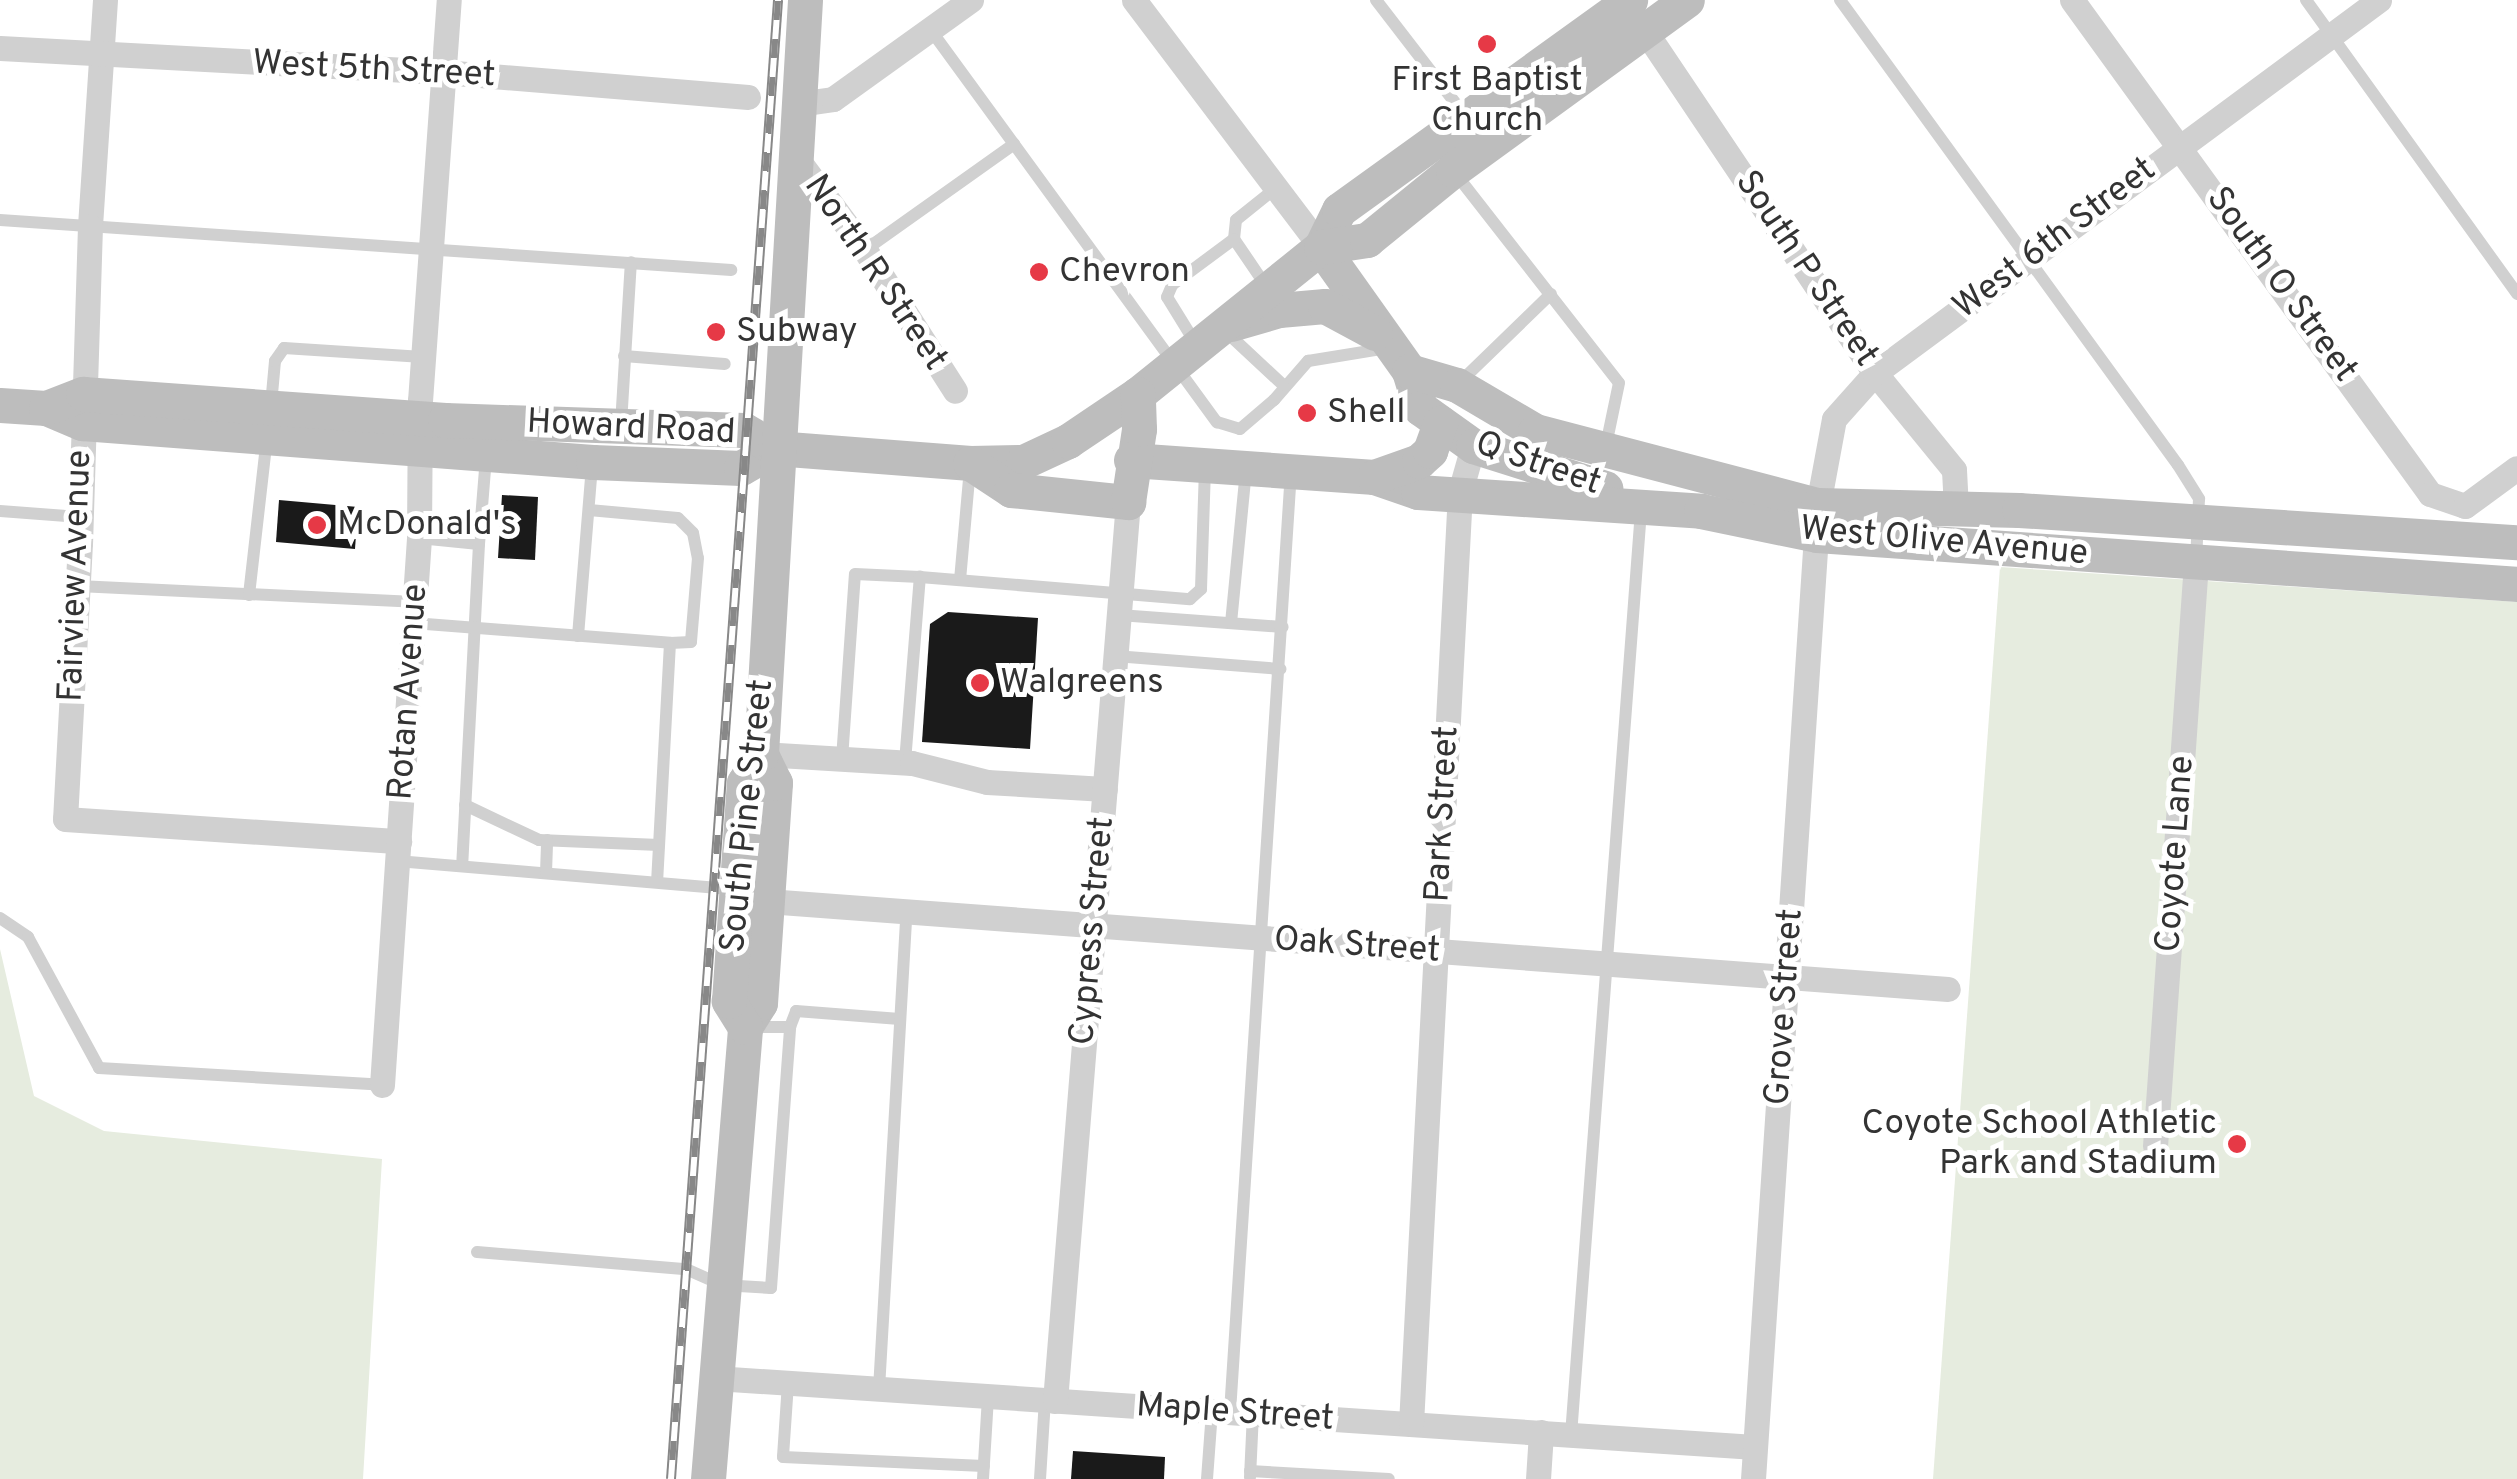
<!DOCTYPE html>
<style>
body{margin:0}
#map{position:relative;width:2517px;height:1479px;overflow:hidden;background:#fff;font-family:Overpass,sans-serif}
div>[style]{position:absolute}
.green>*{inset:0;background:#e6ecdf}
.building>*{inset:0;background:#1a1a1a}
.lane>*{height:12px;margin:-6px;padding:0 6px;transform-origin:6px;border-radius:6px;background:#d0d0d0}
.street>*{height:25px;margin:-12.5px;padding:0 12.5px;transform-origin:12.5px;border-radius:12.5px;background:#d0d0d0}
.secondary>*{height:35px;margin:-17.5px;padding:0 17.5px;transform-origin:17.5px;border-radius:17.5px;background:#bdbdbd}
.rail>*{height:10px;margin-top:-5px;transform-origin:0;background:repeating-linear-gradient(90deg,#fff 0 19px,#888 0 38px);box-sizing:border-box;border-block:2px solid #888}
.dots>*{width:28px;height:28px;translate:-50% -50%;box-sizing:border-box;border:5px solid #fff;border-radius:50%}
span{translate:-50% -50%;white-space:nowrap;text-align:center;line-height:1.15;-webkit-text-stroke:10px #fff;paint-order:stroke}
.street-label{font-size:35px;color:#333}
.poi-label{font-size:35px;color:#333}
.left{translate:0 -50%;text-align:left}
.right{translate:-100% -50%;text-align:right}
</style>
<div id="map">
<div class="green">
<i style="clip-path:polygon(2000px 567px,2517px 602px,2517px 1479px,1933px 1479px)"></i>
<i style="clip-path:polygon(0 949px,34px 1096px,104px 1131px,382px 1159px,363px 1479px,0 1479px)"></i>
</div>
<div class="building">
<i style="clip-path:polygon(502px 495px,538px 497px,535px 560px,498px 558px)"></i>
<i style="clip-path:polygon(279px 500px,358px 507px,355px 549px,276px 542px)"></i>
<i style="clip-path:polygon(948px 612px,1038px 618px,1030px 749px,922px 742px,930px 624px)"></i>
<i style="clip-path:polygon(1073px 1451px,1165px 1457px,1164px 1479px,1071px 1479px)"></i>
</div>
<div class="lane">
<i style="left:1376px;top:0;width:148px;rotate:52.4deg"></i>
<i style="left:1840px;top:0;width:575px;rotate:53.99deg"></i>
<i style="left:2178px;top:465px;width:40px;rotate:58deg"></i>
<i style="left:2199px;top:499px;width:62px;rotate:92.8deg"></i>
<i style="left:2306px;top:0;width:362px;rotate:54.3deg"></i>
<i style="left:930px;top:29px;width:487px;rotate:53.9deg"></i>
<i style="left:1217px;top:422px;width:24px;rotate:17deg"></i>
<i style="left:1240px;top:429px;width:45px;rotate:-40.5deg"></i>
<i style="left:1274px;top:400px;width:52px;rotate:-48.9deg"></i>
<i style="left:1308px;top:361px;width:80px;rotate:-9.3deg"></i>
<i style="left:1455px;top:173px;width:266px;rotate:52deg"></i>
<i style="left:1619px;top:383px;width:63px;rotate:101.8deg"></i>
<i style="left:0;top:220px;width:733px;rotate:3.91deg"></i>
<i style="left:865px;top:250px;width:183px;rotate:-35.4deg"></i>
<i style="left:1266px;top:286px;width:57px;rotate:-124.2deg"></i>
<i style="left:1234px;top:239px;width:19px;rotate:-84deg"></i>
<i style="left:1236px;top:220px;width:51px;rotate:-38.7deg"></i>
<i style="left:1223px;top:329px;width:82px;rotate:43deg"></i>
<i style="left:1196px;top:344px;width:55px;rotate:-121.7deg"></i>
<i style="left:1167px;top:297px;width:13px;rotate:-67deg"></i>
<i style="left:1172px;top:285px;width:77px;rotate:-36.6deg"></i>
<i style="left:624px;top:356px;width:101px;rotate:4.5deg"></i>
<i style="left:1459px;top:383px;width:128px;rotate:-44.1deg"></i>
<i style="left:271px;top:405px;width:44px;rotate:-84.8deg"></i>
<i style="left:275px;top:361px;width:16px;rotate:-55deg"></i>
<i style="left:284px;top:348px;width:139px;rotate:3.7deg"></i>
<i style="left:621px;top:424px;width:162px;rotate:-86.5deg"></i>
<i style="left:589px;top:510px;width:89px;rotate:5.1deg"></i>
<i style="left:678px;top:518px;width:21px;rotate:45deg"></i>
<i style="left:693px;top:533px;width:25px;rotate:79deg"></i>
<i style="left:698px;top:558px;width:84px;rotate:94.8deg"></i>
<i style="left:691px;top:642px;width:21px;rotate:177deg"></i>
<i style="left:0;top:511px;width:80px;rotate:4.3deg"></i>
<i style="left:419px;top:538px;width:60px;rotate:5.7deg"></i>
<i style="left:479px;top:544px;width:322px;rotate:93deg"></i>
<i style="left:479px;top:544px;width:87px;rotate:-85.4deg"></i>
<i style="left:960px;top:580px;width:112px;rotate:-84.9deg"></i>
<i style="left:78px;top:586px;width:337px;rotate:2.7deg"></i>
<i style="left:249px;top:595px;width:158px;rotate:-83.5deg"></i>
<i style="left:1119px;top:615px;width:164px;rotate:4.2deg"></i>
<i style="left:413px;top:623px;width:258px;rotate:4.4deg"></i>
<i style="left:670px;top:643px;width:239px;rotate:93.1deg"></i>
<i style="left:1231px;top:623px;width:155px;rotate:-84.4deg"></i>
<i style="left:578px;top:636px;width:173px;rotate:-85.3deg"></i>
<i style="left:1115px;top:656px;width:166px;rotate:4.5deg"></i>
<i style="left:842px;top:759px;width:185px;rotate:-86deg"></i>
<i style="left:855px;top:574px;width:65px;rotate:2.6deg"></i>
<i style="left:905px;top:762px;width:186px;rotate:-85.4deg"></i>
<i style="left:920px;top:577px;width:271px;rotate:4.7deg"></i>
<i style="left:1190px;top:599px;width:15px;rotate:-42deg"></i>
<i style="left:1201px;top:589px;width:122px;rotate:-88.1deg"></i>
<i style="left:465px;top:805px;width:82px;rotate:25.3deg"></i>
<i style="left:539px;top:840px;width:120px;rotate:2.4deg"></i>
<i style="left:397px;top:861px;width:337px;rotate:4.8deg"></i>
<i style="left:546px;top:873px;width:33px;rotate:-88deg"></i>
<i style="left:0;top:918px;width:34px;rotate:34deg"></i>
<i style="left:28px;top:937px;width:149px;rotate:61.5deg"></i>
<i style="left:99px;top:1068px;width:284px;rotate:3.4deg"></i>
<i style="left:750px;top:1027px;width:40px"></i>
<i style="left:790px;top:1027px;width:17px;rotate:-69deg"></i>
<i style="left:796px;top:1011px;width:104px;rotate:4.4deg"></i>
<i style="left:477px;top:1252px;width:210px;rotate:4.7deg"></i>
<i style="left:686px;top:1269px;width:39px;rotate:24deg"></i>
<i style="left:722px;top:1285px;width:49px;rotate:3.5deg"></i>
<i style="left:771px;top:1288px;width:262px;rotate:-85.8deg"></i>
<i style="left:788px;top:1383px;width:74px;rotate:93.9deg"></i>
<i style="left:783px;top:1457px;width:201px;rotate:2.6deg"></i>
<i style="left:879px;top:1389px;width:476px;rotate:-86.7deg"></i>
<i style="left:1230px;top:1412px;width:942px;rotate:-86.29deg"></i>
<i style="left:1571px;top:1435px;width:928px;rotate:-85.67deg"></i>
<i style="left:1250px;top:1471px;width:139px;rotate:3.3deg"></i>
<i style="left:1250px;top:1477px;width:63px;rotate:-87.3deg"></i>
<i style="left:983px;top:1479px;width:82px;rotate:-86.5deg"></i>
<i style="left:1040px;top:1479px;width:79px;rotate:-86.4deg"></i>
<i style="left:1207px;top:1479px;width:68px;rotate:-85.8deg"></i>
</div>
<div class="street">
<i style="left:105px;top:0;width:226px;rotate:93.8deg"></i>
<i style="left:90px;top:226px;width:317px;rotate:91.8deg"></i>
<i style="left:80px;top:543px;width:276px;rotate:93.1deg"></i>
<i style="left:65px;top:819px;width:335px;rotate:3.8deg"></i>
<i style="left:1134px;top:0;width:310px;rotate:52.9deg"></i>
<i style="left:2072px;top:0;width:610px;rotate:54.07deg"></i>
<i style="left:2430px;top:494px;width:37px;rotate:19deg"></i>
<i style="left:2465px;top:506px;width:64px;rotate:-36.2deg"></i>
<i style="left:1637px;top:19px;width:427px;rotate:56.1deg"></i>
<i style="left:1875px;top:373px;width:125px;rotate:50.8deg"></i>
<i style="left:1954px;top:470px;width:39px;rotate:87deg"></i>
<i style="left:0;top:48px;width:444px;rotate:3.1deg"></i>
<i style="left:443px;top:72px;width:306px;rotate:4.7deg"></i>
<i style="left:798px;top:104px;width:35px;rotate:-8deg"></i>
<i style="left:833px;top:99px;width:170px;rotate:-35.7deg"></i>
<i style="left:795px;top:156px;width:117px;rotate:53.3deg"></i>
<i style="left:865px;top:250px;width:167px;rotate:57.4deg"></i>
<i style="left:761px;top:754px;width:151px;rotate:3.4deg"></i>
<i style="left:912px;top:763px;width:77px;rotate:14.2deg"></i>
<i style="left:987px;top:782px;width:118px;rotate:3.4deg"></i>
<i style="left:767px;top:901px;width:1184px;rotate:4.26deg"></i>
<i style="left:382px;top:1085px;width:548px;rotate:-86.13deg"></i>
<i style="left:419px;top:538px;width:137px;rotate:-89.6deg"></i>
<i style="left:420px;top:401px;width:402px;rotate:-85.9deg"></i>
<i style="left:2155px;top:1146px;width:584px;rotate:-85.98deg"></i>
<i style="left:715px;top:1378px;width:1042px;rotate:3.8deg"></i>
<i style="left:1055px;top:1401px;width:902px;rotate:-85.36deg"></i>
<i style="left:1411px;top:1424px;width:933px;rotate:-86.99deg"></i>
<i style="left:1460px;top:492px;width:48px;rotate:-74.2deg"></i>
<i style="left:1538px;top:1479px;width:47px;rotate:-86.3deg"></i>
<i style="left:1753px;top:1479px;width:976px;rotate:-86.18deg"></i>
<i style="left:1818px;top:505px;width:87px;rotate:-79.5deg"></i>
<i style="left:1834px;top:419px;width:62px;rotate:-48.3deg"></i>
<i style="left:1875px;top:373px;width:627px;rotate:-36.5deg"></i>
</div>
<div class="secondary">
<i style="left:1321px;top:247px;width:152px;rotate:54.6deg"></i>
<i style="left:1409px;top:371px;width:39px;rotate:73deg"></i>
<i style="left:1420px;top:408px;width:65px;rotate:35.6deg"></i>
<i style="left:1473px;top:446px;width:139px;rotate:17.7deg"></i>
<i style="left:1321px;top:247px;width:41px;rotate:-64.1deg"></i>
<i style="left:1339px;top:210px;width:359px;rotate:-35.8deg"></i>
<i style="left:1231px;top:324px;width:50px;rotate:-16.3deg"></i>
<i style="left:1279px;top:310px;width:46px;rotate:-5deg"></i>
<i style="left:1325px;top:306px;width:57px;rotate:28.4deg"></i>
<i style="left:1409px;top:371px;width:50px;rotate:16.3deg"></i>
<i style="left:1457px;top:385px;width:91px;rotate:30.5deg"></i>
<i style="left:1535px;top:431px;width:293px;rotate:14.7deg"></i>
<i style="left:1818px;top:505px;width:201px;rotate:1.4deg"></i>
<i style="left:2019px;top:510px;width:499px;rotate:3.7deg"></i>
<i style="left:0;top:405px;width:46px;rotate:3.7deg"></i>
<i style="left:46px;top:408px;width:39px;rotate:23deg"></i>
<i style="left:82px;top:423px;width:512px;rotate:4.36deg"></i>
<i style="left:593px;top:462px;width:148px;rotate:2.3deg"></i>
<i style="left:741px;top:468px;width:39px;rotate:-30deg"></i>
<i style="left:46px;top:408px;width:40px;rotate:-21deg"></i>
<i style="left:83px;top:394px;width:363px;rotate:4.1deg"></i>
<i style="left:445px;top:420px;width:299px;rotate:1.9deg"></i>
<i style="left:744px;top:430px;width:36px;rotate:30deg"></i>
<i style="left:775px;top:448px;width:196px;rotate:4.4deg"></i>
<i style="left:970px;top:463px;width:53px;rotate:-1.1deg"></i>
<i style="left:1023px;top:462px;width:50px;rotate:-25deg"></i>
<i style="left:1068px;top:441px;width:84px;rotate:-33.9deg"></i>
<i style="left:1138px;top:394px;width:235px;rotate:-38.8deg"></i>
<i style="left:1321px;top:247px;width:47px;rotate:-8.7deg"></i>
<i style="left:1367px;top:240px;width:111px;rotate:-39.1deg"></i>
<i style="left:1453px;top:170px;width:289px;rotate:-36deg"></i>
<i style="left:1131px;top:460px;width:244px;rotate:4deg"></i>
<i style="left:1374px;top:477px;width:46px;rotate:18.8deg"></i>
<i style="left:1418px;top:492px;width:284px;rotate:3.8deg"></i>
<i style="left:1701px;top:511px;width:118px;rotate:11.7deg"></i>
<i style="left:1817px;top:535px;width:702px;rotate:4deg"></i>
<i style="left:970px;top:463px;width:49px;rotate:33.4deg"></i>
<i style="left:1011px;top:490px;width:118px;rotate:5.9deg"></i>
<i style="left:1128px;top:502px;width:74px;rotate:-81.4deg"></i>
<i style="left:1139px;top:429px;width:35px;rotate:-92deg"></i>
<i style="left:1374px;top:477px;width:48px;rotate:-19.6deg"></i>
<i style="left:1419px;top:461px;width:15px;rotate:-42deg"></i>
<i style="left:1430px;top:451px;width:30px;rotate:-70deg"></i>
<i style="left:745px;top:1027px;width:28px;rotate:-58deg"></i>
<i style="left:760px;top:1003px;width:221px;rotate:-86.1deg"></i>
<i style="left:775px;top:783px;width:32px;rotate:-116deg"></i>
<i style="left:708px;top:1479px;width:454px;rotate:-85.3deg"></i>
<i style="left:745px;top:1027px;width:31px;rotate:-122deg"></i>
<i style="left:729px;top:1001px;width:219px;rotate:-86.1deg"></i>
<i style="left:744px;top:783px;width:34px;rotate:-60deg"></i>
<i style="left:761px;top:754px;width:755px;rotate:-86.66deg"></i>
</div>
<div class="rail">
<i style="left:671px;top:1479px;width:1483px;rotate:-85.86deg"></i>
</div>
<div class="dots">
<i style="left:1487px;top:44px;background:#e63946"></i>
<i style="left:1039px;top:272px;background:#e63946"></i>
<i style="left:716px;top:332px;background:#e63946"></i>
<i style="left:1307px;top:413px;background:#e63946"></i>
<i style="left:317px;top:525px;background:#e63946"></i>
<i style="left:980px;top:683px;background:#e63946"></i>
<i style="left:2237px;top:1144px;background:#e63946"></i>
</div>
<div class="street-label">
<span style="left:374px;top:70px;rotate:3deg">West 5th Street</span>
<span style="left:2055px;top:239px;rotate:-37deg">West 6th Street</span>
<span style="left:1806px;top:269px;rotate:56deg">South P Street</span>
<span style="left:875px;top:273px;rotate:56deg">North R Street</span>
<span style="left:2281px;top:285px;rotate:54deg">South O Street</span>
<span style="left:631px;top:428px;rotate:3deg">Howard Road</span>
<span style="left:1538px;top:464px;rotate:19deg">Q Street</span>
<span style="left:1944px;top:542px;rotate:5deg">West Olive Avenue</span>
<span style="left:76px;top:576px;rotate:-88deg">Fairview Avenue</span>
<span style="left:409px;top:692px;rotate:-86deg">Rotan Avenue</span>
<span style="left:1443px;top:814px;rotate:-87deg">Park Street</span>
<span style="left:748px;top:816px;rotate:-84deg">South Pine Street</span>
<span style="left:2176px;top:854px;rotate:-86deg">Coyote Lane</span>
<span style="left:1093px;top:931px;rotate:-85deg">Cypress Street</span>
<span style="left:1357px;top:946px;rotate:4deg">Oak Street</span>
<span style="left:1785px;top:1007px;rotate:-86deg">Grove Street</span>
<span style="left:1235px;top:1413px;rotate:4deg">Maple Street</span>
</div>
<div class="poi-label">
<span style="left:1487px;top:101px">First Baptist<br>Church</span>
<span class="left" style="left:1059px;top:272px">Chevron</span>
<span class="left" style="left:736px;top:332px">Subway</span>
<span class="left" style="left:1327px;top:413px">Shell</span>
<span class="left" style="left:337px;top:525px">McDonald's</span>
<span class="left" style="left:1000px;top:683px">Walgreens</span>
<span class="right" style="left:2217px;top:1144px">Coyote School Athletic<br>Park and Stadium</span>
</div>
</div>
